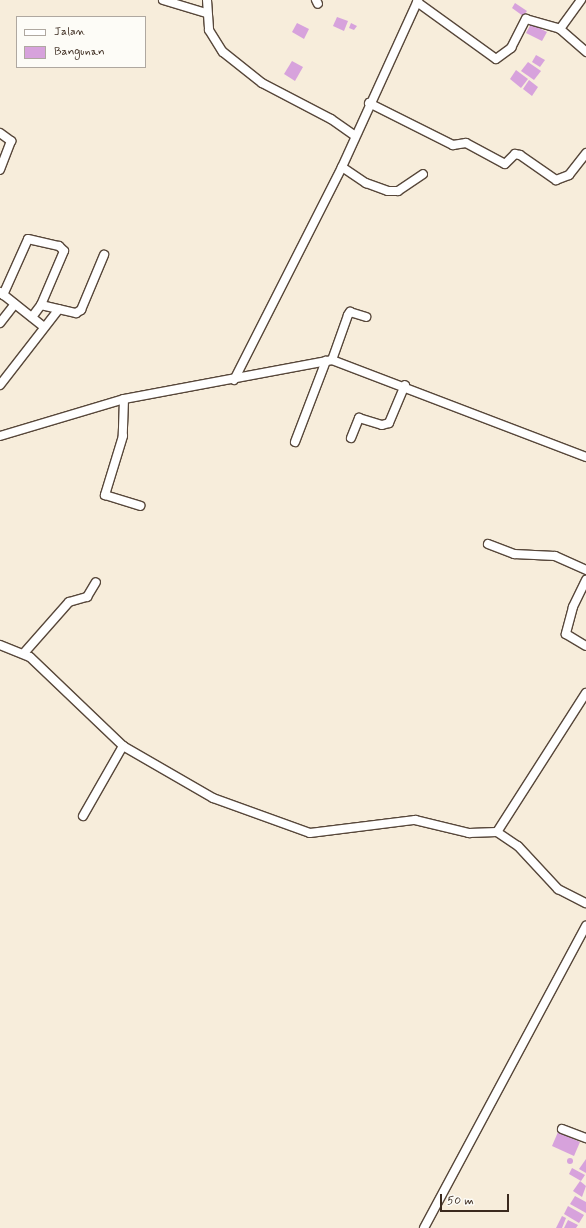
<!DOCTYPE html>
<style>
body{margin:0}
#map{position:relative;width:586px;height:1228px;overflow:hidden;background:#f7eddb;font-family:Mynerve,sans-serif}
div>[style]{position:absolute}
.building>*{inset:0;background:#d7a2dc}
.round{border-radius:50%}
.roads{filter:drop-shadow(1px 0 #57473a) drop-shadow(-1px 0 #57473a) drop-shadow(0 1px #57473a) drop-shadow(0 -1px #57473a)}
.minor>*{height:8px;margin:-4px;padding:0 4px;transform-origin:4px;border-radius:4px;background:#fff}
span{translate:-50% -50%;white-space:nowrap;text-align:center;line-height:1.15;-webkit-text-stroke:3.5px #fdfcf7;paint-order:stroke}
.legend{position:absolute;left:16px;top:16px;width:130px;height:52px;box-sizing:border-box;background:#fdfcf7;border:1px solid #afa8a0;margin:0;padding:5px 7px;list-style:none;font-size:12px;color:#3b2a1e}
.legend li{display:flex;align-items:center;gap:8px;height:20px}
.legend b{width:20px;border:1px solid #afa8a0}
.scale{position:absolute;left:440px;top:1194px;width:69px;height:18px;box-sizing:border-box;border:2px solid #3b2a1e;border-top:0;padding-left:5px;font-size:12px;line-height:14px;white-space:nowrap;color:#3b2a1e;-webkit-text-stroke:3px #fdfcf7;paint-order:stroke}
</style>
<div id="map">
<div class="building">
<i style="clip-path:polygon(515px 3px,527px 11px,523px 16px,512px 8px)"></i>
<i style="clip-path:polygon(337px 17px,348px 21px,344px 31px,333px 26px)"></i>
<i style="clip-path:polygon(297px 23px,309px 29px,304px 39px,292px 32px)"></i>
<i style="clip-path:polygon(351px 23px,357px 26px,354px 30px,349px 28px)"></i>
<i style="clip-path:polygon(531px 24px,547px 32px,542px 41px,526px 33px)"></i>
<i style="clip-path:polygon(536px 55px,545px 60px,540px 67px,532px 62px)"></i>
<i style="clip-path:polygon(292px 61px,303px 67px,295px 81px,284px 74px)"></i>
<i style="clip-path:polygon(528px 62px,541px 71px,534px 80px,521px 71px)"></i>
<i style="clip-path:polygon(516px 70px,528px 79px,521px 88px,510px 79px)"></i>
<i style="clip-path:polygon(529px 80px,538px 87px,532px 96px,523px 89px)"></i>
<i style="clip-path:polygon(558px 1132px,580px 1142px,574px 1156px,552px 1146px)"></i>
<i class="round" style="left:567px;top:1158px;width:6px;height:6px"></i>
<i style="clip-path:polygon(586px 1159px,586px 1173px,579px 1169px)"></i>
<i style="clip-path:polygon(572px 1168px,585px 1175px,581px 1181px,569px 1174px)"></i>
<i style="clip-path:polygon(580px 1181px,586px 1186px,582px 1197px,573px 1191px)"></i>
<i style="clip-path:polygon(575px 1196px,586px 1202px,586px 1213px,570px 1204px)"></i>
<i style="clip-path:polygon(568px 1206px,584px 1215px,579px 1223px,564px 1214px)"></i>
<i style="clip-path:polygon(562px 1216px,566px 1218px,562px 1228px,556px 1228px)"></i>
<i style="clip-path:polygon(568px 1220px,578px 1225px,576px 1228px,564px 1228px)"></i>
</div>
<div class="roads">
<div class="minor">
<i style="left:163px;top:0;width:45px;rotate:16.8deg"></i>
<i style="left:207px;top:0;width:30px;rotate:86deg"></i>
<i style="left:209px;top:30px;width:26px;rotate:58deg"></i>
<i style="left:223px;top:52px;width:50px;rotate:38.5deg"></i>
<i style="left:262px;top:83px;width:78px;rotate:27.6deg"></i>
<i style="left:331px;top:119px;width:29px;rotate:35deg"></i>
<i style="left:316px;top:0;width:4px;rotate:63deg"></i>
<i style="left:581px;top:0;width:36px;rotate:126deg"></i>
<i style="left:560px;top:29px;width:35px;rotate:41deg"></i>
<i style="left:417px;top:2px;width:97px;rotate:35.8deg"></i>
<i style="left:496px;top:59px;width:19px;rotate:-36deg"></i>
<i style="left:511px;top:48px;width:33px;rotate:-63deg"></i>
<i style="left:526px;top:19px;width:35px;rotate:16deg"></i>
<i style="left:369px;top:103px;width:94px;rotate:26.6deg"></i>
<i style="left:453px;top:145px;width:13px;rotate:-9deg"></i>
<i style="left:466px;top:143px;width:44px;rotate:28.3deg"></i>
<i style="left:505px;top:164px;width:14px;rotate:-45deg"></i>
<i style="left:515px;top:154px;width:5px;rotate:11deg"></i>
<i style="left:520px;top:155px;width:44px;rotate:34.8deg"></i>
<i style="left:556px;top:180px;width:14px;rotate:-21deg"></i>
<i style="left:569px;top:175px;width:28px;rotate:-52deg"></i>
<i style="left:0;top:133px;width:14px;rotate:36deg"></i>
<i style="left:11px;top:141px;width:31px;rotate:111deg"></i>
<i style="left:342px;top:167px;width:29px;rotate:34deg"></i>
<i style="left:366px;top:183px;width:23px;rotate:20deg"></i>
<i style="left:388px;top:191px;width:10px"></i>
<i style="left:398px;top:191px;width:30px;rotate:-34deg"></i>
<i style="left:0;top:292px;width:56px;rotate:38.5deg"></i>
<i style="left:3px;top:295px;width:61px;rotate:-65.9deg"></i>
<i style="left:28px;top:239px;width:32px;rotate:13deg"></i>
<i style="left:59px;top:246px;width:7px;rotate:45deg"></i>
<i style="left:64px;top:251px;width:59px;rotate:113.1deg"></i>
<i style="left:41px;top:305px;width:15px;rotate:127deg"></i>
<i style="left:41px;top:305px;width:36px;rotate:13deg"></i>
<i style="left:76px;top:313px;width:6px;rotate:-31deg"></i>
<i style="left:81px;top:310px;width:60px;rotate:-67.3deg"></i>
<i style="left:0;top:323px;width:24px;rotate:-52deg"></i>
<i style="left:332px;top:360px;width:48px;rotate:-70.4deg"></i>
<i style="left:348px;top:315px;width:4px;rotate:-56deg"></i>
<i style="left:350px;top:312px;width:17px;rotate:17deg"></i>
<i style="left:234px;top:380px;width:239px;rotate:-63.1deg"></i>
<i style="left:342px;top:167px;width:183px;rotate:-65.5deg"></i>
<i style="left:0;top:385px;width:96px;rotate:-52.2deg"></i>
<i style="left:124px;top:399px;width:37px;rotate:92deg"></i>
<i style="left:123px;top:436px;width:62px;rotate:107deg"></i>
<i style="left:105px;top:495px;width:37px;rotate:17deg"></i>
<i style="left:0;top:436px;width:129px;rotate:-16.6deg"></i>
<i style="left:124px;top:399px;width:212px;rotate:-10.6deg"></i>
<i style="left:332px;top:360px;width:272px;rotate:20.9deg"></i>
<i style="left:351px;top:438px;width:22px;rotate:-68deg"></i>
<i style="left:359px;top:418px;width:24px;rotate:17deg"></i>
<i style="left:382px;top:425px;width:7px;rotate:-16deg"></i>
<i style="left:389px;top:423px;width:41px;rotate:-67.2deg"></i>
<i style="left:295px;top:442px;width:87px;rotate:-69.1deg"></i>
<i style="left:488px;top:544px;width:28px;rotate:21deg"></i>
<i style="left:514px;top:554px;width:41px;rotate:2.8deg"></i>
<i style="left:555px;top:556px;width:34px;rotate:24deg"></i>
<i style="left:586px;top:580px;width:30px;rotate:116deg"></i>
<i style="left:573px;top:607px;width:28px;rotate:105deg"></i>
<i style="left:566px;top:634px;width:23px;rotate:31deg"></i>
<i style="left:0;top:645px;width:32px;rotate:22deg"></i>
<i style="left:30px;top:657px;width:129px;rotate:43.7deg"></i>
<i style="left:123px;top:746px;width:104px;rotate:30deg"></i>
<i style="left:213px;top:798px;width:103px;rotate:19.8deg"></i>
<i style="left:310px;top:833px;width:106px;rotate:-7.1deg"></i>
<i style="left:415px;top:820px;width:56px;rotate:13.5deg"></i>
<i style="left:469px;top:833px;width:28px;rotate:-2deg"></i>
<i style="left:497px;top:832px;width:25px;rotate:34deg"></i>
<i style="left:518px;top:846px;width:59px;rotate:47.1deg"></i>
<i style="left:558px;top:889px;width:31px;rotate:27deg"></i>
<i style="left:24px;top:653px;width:68px;rotate:-48.6deg"></i>
<i style="left:69px;top:602px;width:19px;rotate:-16deg"></i>
<i style="left:87px;top:597px;width:17px;rotate:-59deg"></i>
<i style="left:83px;top:816px;width:81px;rotate:-60.3deg"></i>
<i style="left:497px;top:832px;width:165px;rotate:-57.4deg"></i>
<i style="left:562px;top:1129px;width:26px;rotate:21deg"></i>
<i style="left:424px;top:1228px;width:343px;rotate:-61.8deg"></i>
</div>
</div>
<ul class="legend">
<li><b style="height:5px;background:#fff"></b>Jalan</li>
<li><b style="height:11px;background:#d7a2dc"></b>Bangunan</li>
</ul>
<div class="scale">50 m</div>
</div>
